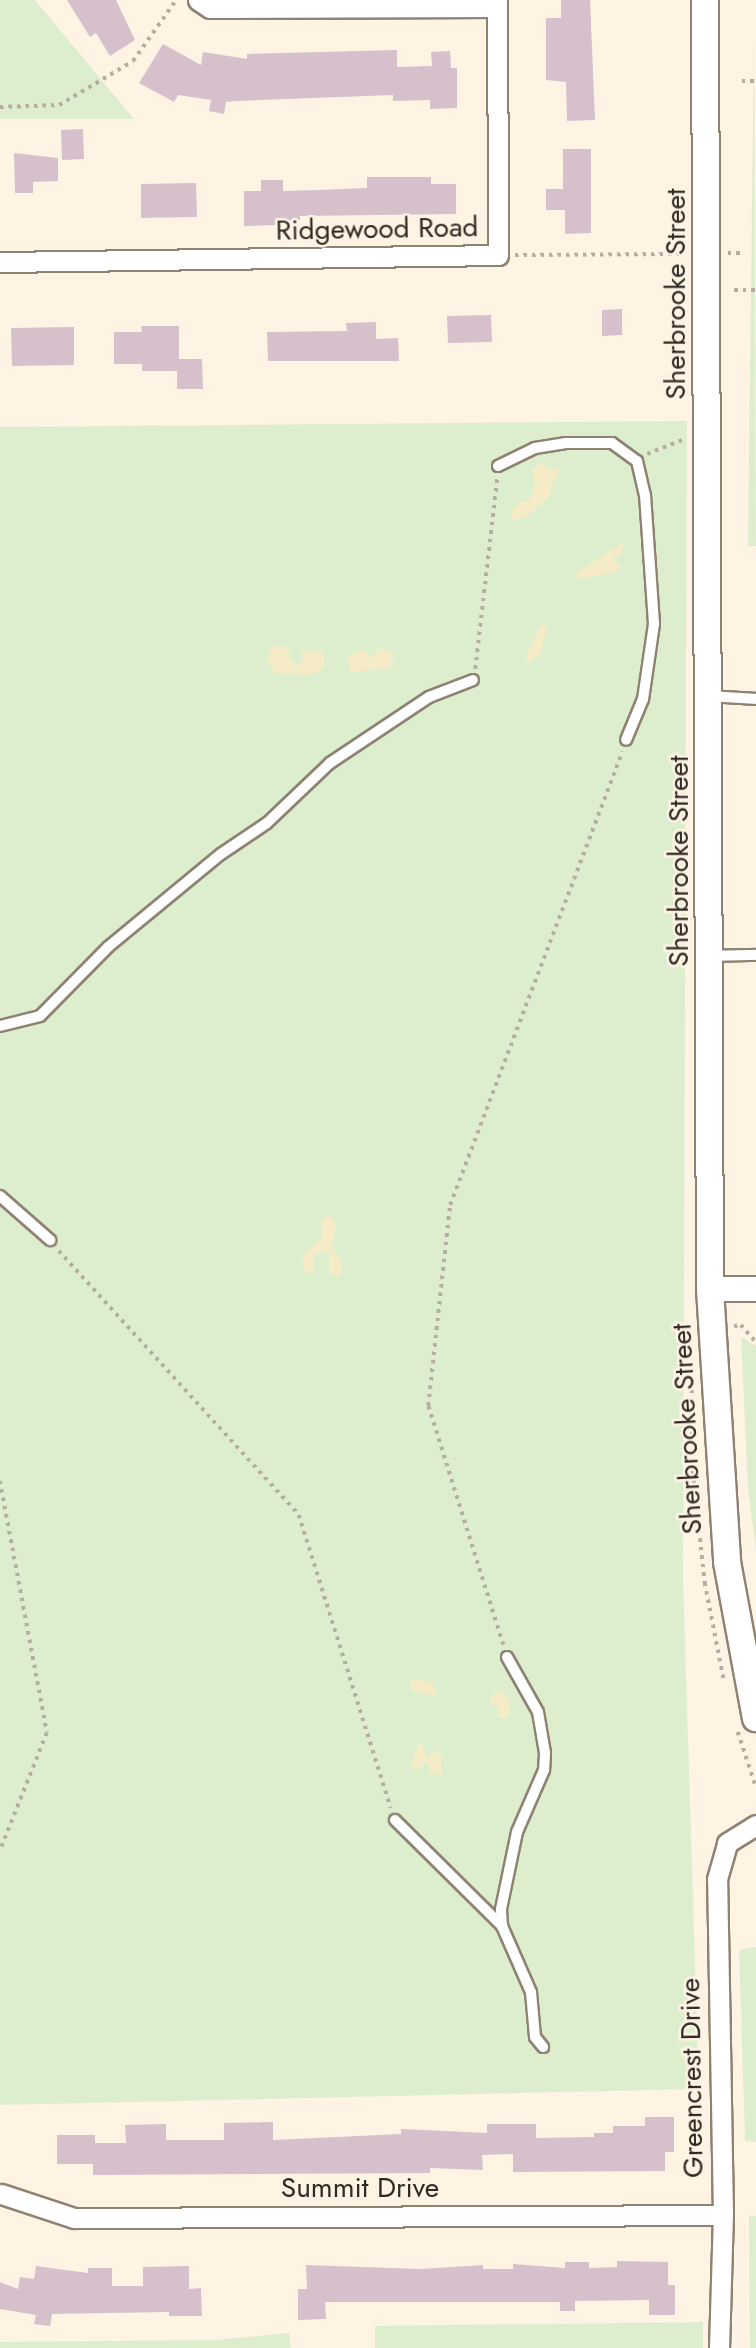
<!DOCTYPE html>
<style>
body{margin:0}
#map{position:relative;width:756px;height:2348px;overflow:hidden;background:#fff3e4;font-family:Jost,sans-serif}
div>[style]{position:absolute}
.green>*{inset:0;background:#ddeecf}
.sand>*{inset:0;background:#f5ebc6}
.building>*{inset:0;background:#d5c0cc}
.path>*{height:3.5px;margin-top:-1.75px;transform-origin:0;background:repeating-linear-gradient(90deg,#b6aca1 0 3.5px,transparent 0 8.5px)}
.roads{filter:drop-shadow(2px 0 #908272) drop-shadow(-2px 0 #908272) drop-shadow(0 2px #908272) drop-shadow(0 -2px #908272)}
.service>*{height:10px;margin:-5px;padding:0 5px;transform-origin:5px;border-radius:5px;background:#fff}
.minor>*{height:19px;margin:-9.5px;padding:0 9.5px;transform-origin:9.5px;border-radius:9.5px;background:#fff}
.tertiary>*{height:24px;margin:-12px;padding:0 12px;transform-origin:12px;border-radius:12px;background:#fff}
.secondary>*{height:26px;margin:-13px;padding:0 13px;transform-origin:13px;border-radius:13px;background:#fff}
span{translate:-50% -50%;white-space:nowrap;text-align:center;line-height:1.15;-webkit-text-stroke:5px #fff3e4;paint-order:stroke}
.street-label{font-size:28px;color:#302a24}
</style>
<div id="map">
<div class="green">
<i style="clip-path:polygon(0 0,35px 0,134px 119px,0 119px)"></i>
<i style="clip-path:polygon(754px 35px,756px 546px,748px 546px)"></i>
<i style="clip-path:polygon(687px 421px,683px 1578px,699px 2089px,0 2105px,0 427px)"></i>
<i style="clip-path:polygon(741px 1337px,756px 1346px,756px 1550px,748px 1488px)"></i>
<i style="clip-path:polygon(756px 1947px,756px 2142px,745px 2141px,739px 1950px)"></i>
<i style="clip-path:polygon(749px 2216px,756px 2216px,756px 2348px,750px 2348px)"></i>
<i style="clip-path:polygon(703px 2322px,703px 2348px,375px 2348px,375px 2326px)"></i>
<i style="clip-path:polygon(289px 2333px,291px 2348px,0 2348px,0 2342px,216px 2340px)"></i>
</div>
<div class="sand">
<i style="clip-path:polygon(542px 462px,547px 469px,559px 470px,555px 482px,549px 483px,552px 487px,547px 499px,526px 517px,514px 521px,510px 513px,520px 501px,530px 500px,535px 483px,532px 470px)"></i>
<i style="clip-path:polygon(627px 540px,620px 555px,611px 559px,621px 565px,616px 573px,576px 579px,578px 572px)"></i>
<i style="clip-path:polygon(548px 625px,540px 654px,528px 663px,527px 655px,540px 626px)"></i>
<i style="clip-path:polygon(272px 646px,288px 647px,290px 660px,296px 665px,304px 660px,301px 650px,323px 651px,324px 668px,310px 675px,275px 673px,267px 657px)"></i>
<i style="clip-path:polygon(378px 648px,394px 652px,391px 668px,351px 672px,347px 656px,363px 650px,374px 658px)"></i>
<i style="clip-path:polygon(330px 1215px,337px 1225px,332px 1244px,342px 1265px,339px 1278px,329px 1272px,329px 1253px,323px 1250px,314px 1256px,314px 1274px,304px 1272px,303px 1254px,322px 1239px,321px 1219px)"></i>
<i style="clip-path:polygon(411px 1678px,433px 1683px,436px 1697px,410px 1689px)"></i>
<i style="clip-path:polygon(497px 1691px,510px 1699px,510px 1716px,499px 1718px,498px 1707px,491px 1705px,490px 1699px)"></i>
<i style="clip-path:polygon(420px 1740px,427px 1757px,440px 1750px,442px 1776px,429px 1773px,429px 1764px,422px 1764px,421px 1770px,411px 1765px)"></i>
</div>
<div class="building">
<i style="clip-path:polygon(67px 0,116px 0,135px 40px,110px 56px,96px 33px,90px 37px)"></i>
<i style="clip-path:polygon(561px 0,590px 0,595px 120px,567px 121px,566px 82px,546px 80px,546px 18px,561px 18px)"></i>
<i style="clip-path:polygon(163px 44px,201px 65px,203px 52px,247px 59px,247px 54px,397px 50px,397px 67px,432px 66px,431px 52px,450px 51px,451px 68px,457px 68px,457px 108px,430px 109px,430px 100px,393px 101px,393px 95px,235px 101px,226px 102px,224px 114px,209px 111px,211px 100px,178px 95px,174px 102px,139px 83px)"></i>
<i style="clip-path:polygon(83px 129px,84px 159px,62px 160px,61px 130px)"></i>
<i style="clip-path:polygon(563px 149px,591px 149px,591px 233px,565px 234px,565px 210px,546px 210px,546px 189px,563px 189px)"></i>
<i style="clip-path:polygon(14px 153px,58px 158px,58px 181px,33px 182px,33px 193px,15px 193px)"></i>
<i style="clip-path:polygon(367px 177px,431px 177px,431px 184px,456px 184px,456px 214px,300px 216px,300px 220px,278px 221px,278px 225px,244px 226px,244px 191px,261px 191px,261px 180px,283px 180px,283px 191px,317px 190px,367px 188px)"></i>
<i style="clip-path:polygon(196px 183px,197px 217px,141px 218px,141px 184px)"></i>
<i style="clip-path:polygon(622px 309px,622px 335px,602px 336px,602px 310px)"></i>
<i style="clip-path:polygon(491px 315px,492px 342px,448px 343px,447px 316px)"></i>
<i style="clip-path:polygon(376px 322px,376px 339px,398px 338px,399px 361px,268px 361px,267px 332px,347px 331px,346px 323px)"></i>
<i style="clip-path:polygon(141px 326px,179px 326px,179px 359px,202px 359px,203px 389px,177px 389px,177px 371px,142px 371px,142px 364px,114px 364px,114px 332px,142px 332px)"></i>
<i style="clip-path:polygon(74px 327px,74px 365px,12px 366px,11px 328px)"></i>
<i style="clip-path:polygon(645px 2117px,674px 2117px,674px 2152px,665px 2152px,665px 2171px,513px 2172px,513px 2154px,482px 2155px,483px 2170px,430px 2168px,430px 2173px,93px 2175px,93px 2164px,57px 2164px,57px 2135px,95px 2135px,95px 2143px,126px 2143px,125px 2125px,166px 2124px,166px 2140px,224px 2140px,224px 2123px,273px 2122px,273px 2140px,401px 2134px,401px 2129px,487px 2133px,487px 2124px,536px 2124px,536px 2138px,594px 2137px,594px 2133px,613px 2133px,613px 2126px,645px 2126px)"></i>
<i style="clip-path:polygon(617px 2261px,668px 2262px,668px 2285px,675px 2285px,675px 2315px,649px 2315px,649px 2300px,575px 2301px,575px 2311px,560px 2311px,560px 2302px,325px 2302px,326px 2319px,298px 2320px,298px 2289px,307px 2289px,306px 2265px,421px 2269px,483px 2265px,483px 2269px,513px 2269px,513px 2264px,565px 2268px,565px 2262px,589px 2262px,589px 2268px,617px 2267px)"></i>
<i style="clip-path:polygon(36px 2266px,88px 2273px,88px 2268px,112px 2268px,112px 2286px,143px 2286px,143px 2267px,189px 2266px,189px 2289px,201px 2288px,202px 2316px,169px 2316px,169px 2312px,52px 2314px,50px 2326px,34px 2324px,36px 2315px,0 2309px,0 2282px,18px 2289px,20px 2277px,34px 2279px)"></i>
</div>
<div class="path">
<i style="left:742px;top:81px;width:14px"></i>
<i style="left:0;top:107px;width:59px;rotate:-1.9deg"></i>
<i style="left:59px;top:105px;width:86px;rotate:-30.7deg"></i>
<i style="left:133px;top:61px;width:75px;rotate:-54.8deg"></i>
<i style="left:728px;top:253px;width:12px"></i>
<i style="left:515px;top:255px;width:170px;rotate:-0.3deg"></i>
<i style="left:734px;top:290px;width:22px"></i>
<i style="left:647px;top:454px;width:41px;rotate:-21.5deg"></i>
<i style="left:475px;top:669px;width:192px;rotate:-83.4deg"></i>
<i style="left:59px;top:1251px;width:357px;rotate:47.7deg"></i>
<i style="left:299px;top:1515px;width:307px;rotate:72.6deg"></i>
<i style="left:734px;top:1326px;width:7px;rotate:-8deg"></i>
<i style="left:741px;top:1325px;width:23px;rotate:49deg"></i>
<i style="left:692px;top:1390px;width:81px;rotate:89.3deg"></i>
<i style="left:693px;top:1471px;width:113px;rotate:83.9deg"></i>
<i style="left:705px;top:1583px;width:100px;rotate:79deg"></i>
<i style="left:0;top:1481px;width:256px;rotate:79.4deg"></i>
<i style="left:47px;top:1733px;width:127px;rotate:111.7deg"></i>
<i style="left:503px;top:1645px;width:250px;rotate:-107.4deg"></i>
<i style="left:428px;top:1406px;width:202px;rotate:-83.8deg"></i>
<i style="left:450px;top:1205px;width:485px;rotate:-69.2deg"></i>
<i style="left:738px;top:1732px;width:58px;rotate:71.9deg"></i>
</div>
<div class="roads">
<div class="service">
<i style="left:498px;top:466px;width:41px;rotate:-25.9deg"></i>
<i style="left:535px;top:448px;width:30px;rotate:-9deg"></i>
<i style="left:565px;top:443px;width:47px"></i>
<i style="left:612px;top:443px;width:31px;rotate:36deg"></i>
<i style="left:637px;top:461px;width:35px;rotate:77deg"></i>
<i style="left:645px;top:495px;width:129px;rotate:86deg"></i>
<i style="left:654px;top:624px;width:76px;rotate:98.3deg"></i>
<i style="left:643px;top:699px;width:44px;rotate:112.5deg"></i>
<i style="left:709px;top:696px;width:47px;rotate:3.7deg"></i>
<i style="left:711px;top:956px;width:45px;rotate:-1.3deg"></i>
<i style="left:0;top:1026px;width:41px;rotate:-14deg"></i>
<i style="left:40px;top:1016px;width:97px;rotate:-45.4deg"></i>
<i style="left:108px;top:947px;width:146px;rotate:-39.5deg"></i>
<i style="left:221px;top:854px;width:55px;rotate:-34deg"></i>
<i style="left:267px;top:823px;width:87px;rotate:-43.6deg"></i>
<i style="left:330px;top:763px;width:119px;rotate:-33.7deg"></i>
<i style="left:429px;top:697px;width:47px;rotate:-21.1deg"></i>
<i style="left:0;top:1196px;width:67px;rotate:41.3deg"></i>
<i style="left:507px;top:1657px;width:63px;rotate:60.6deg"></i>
<i style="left:538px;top:1712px;width:42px;rotate:80.3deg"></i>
<i style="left:545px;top:1753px;width:17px;rotate:93deg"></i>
<i style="left:544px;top:1770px;width:68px;rotate:113.5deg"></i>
<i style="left:517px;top:1832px;width:79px;rotate:101.7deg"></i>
<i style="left:501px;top:1909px;width:17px;rotate:87deg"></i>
<i style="left:502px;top:1926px;width:72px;rotate:66.3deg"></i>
<i style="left:531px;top:1992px;width:45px;rotate:84.9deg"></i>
<i style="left:535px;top:2037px;width:13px;rotate:51deg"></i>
<i style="left:395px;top:1820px;width:151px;rotate:44.7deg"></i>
</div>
<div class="minor">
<i style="left:198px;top:0;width:14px;rotate:34deg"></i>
<i style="left:210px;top:8px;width:287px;rotate:-0.2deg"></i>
<i style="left:0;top:262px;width:498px;rotate:-0.8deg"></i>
<i style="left:498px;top:255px;width:255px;rotate:-90.2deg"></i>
<i style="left:1px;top:2194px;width:77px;rotate:18.2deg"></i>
<i style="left:74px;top:2218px;width:649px;rotate:-0.26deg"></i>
<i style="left:719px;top:2348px;width:133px;rotate:-88.3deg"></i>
<i style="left:723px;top:2215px;width:336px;rotate:-91deg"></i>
<i style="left:717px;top:1879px;width:37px;rotate:-74deg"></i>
<i style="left:727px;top:1843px;width:34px;rotate:-32deg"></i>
</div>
<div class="tertiary">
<i style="left:710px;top:1289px;width:46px"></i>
</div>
<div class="secondary">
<i style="left:705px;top:0;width:1289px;rotate:89.78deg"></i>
<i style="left:710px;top:1289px;width:274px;rotate:86.4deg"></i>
<i style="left:727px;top:1562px;width:159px;rotate:79.5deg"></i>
</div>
</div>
<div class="street-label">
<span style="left:377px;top:229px;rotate:-1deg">Ridgewood Road</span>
<span style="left:676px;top:294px;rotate:-90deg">Sherbrooke Street</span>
<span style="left:679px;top:861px;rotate:-90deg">Sherbrooke Street</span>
<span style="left:687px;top:1429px;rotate:-93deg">Sherbrooke Street</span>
<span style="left:692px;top:2078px;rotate:-91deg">Greencrest Drive</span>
<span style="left:360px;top:2188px">Summit Drive</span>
</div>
</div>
